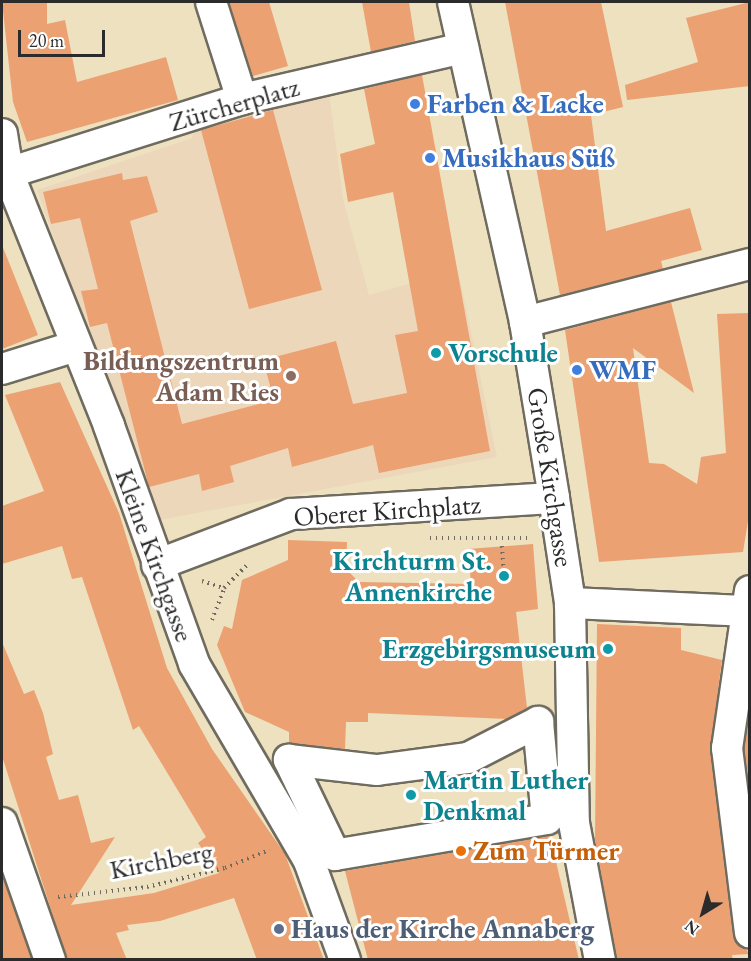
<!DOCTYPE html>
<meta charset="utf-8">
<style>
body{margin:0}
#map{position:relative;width:751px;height:961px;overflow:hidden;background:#ede1c0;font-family:"EB Garamond",serif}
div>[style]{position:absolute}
.built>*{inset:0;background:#edd7bb}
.building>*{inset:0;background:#eba172}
.path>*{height:4px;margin-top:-2px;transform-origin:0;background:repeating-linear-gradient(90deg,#6f6b5f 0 1.5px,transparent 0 6px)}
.roads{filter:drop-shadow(2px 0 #6f6b5f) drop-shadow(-2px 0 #6f6b5f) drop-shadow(0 2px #6f6b5f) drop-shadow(0 -2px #6f6b5f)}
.minor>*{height:30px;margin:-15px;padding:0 15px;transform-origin:15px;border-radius:15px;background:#fff}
.dots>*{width:16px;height:16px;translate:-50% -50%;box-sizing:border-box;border:3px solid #fff;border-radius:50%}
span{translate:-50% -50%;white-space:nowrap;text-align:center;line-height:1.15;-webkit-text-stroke:6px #fff;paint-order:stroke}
.street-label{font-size:27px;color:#2b2b2b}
.shop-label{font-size:27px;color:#366cbe;font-weight:700}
.left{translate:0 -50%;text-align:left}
.culture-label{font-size:27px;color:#0d838f;font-weight:700}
.right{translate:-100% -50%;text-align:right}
.education-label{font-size:27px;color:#785e54;font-weight:700}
.food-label{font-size:27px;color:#c56008;font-weight:700}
.service-label{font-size:27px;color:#4e5e75;font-weight:700}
.frame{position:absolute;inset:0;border:3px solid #2b2b2b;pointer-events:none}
.north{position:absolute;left:673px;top:883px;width:60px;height:60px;-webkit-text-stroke:4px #fff;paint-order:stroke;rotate:217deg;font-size:16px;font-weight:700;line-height:24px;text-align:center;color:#2b2b2b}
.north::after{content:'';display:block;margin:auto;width:21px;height:27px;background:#2b2b2b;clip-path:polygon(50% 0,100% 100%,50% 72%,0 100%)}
.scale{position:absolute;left:18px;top:30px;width:87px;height:27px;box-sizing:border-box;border:3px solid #2b2b2b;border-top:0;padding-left:8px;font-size:18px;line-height:21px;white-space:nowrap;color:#2b2b2b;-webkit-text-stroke:4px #fff;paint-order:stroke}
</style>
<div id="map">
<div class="built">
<i style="clip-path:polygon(329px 92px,343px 199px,369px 295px,458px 270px,497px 457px,154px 521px,37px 190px,192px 138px,195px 128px)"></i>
</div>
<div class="building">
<i style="clip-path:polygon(2px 2px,47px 2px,47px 24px,65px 20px,77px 82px,166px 57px,178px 100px,27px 142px,13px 102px)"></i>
<i style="clip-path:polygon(229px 2px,269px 2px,288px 66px,253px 76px)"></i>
<i style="clip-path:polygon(362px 2px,409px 2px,415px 41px,371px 52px)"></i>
<i style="clip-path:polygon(505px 2px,601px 2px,623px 107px,591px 115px,606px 231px,690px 208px,702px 250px,661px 261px,663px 269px,560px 295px)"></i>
<i style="clip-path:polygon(750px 2px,750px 86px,627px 100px,625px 85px,698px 62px,686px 18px)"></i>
<i style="clip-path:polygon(422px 75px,490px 451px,379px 473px,373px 445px,292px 467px,288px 448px,230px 466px,234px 482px,202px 491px,199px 474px,149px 487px,107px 323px,90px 327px,81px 291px,98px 289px,80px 218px,51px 224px,43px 192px,122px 173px,123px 180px,147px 176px,158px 212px,130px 221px,182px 424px,274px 400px,263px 360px,336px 341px,353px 404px,407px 393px,395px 335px,418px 331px,393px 192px,348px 202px,340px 154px,375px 144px,364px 89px)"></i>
<i style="clip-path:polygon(273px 110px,322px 290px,249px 309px,201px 130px)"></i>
<i style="clip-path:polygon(2px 245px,38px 335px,2px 349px)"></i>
<i style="clip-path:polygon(671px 302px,694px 393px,633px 348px,649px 463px,664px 464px,697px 484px,701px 457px,726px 453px,717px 314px,750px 313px,750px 509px,743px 552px,599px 562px,565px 330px)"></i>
<i style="clip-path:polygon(60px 382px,119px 513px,167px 668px,212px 749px,285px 854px,324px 960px,257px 960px,234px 898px,160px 921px,127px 925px,129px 930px,116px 933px,127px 960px,67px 960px,2px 756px,2px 642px,24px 694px,34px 690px,43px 713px,53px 754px,46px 757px,59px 800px,78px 795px,91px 843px,115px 837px,71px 905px,154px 893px,219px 873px,198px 843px,206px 837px,139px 726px,133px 730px,82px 577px,72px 579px,62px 546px,2px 564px,2px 506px,44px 491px,5px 395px)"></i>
<i style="clip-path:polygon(288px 540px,347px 542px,346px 569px,359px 582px,471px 584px,468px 549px,533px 544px,538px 609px,516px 612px,527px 708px,507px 719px,368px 713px,368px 722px,346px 722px,345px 749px,289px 743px,289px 732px,245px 712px,217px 645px,224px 626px,232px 629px,242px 580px,288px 560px)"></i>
<i style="clip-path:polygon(597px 624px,681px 628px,681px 650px,722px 660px,710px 750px,733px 935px,750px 954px,732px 955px,733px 960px,617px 960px,595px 840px)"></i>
<i style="clip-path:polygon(750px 713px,750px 789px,744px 748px)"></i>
<i style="clip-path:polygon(550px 836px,579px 960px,368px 960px,345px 871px)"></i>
<i style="clip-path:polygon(2px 874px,32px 960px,2px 960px)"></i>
</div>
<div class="path">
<i style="left:430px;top:538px;width:100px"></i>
<i style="left:502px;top:546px;width:30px;rotate:86deg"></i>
<i style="left:202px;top:581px;width:23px;rotate:18deg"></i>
<i style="left:212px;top:620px;width:34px;rotate:-69deg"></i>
<i style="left:224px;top:588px;width:35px;rotate:-45deg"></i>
<i style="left:58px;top:897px;width:90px;rotate:-6.4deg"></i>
<i style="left:147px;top:887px;width:80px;rotate:-13.7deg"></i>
<i style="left:225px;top:868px;width:48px;rotate:-22.2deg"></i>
</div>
<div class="roads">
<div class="minor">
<i style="left:211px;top:2px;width:102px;rotate:72.3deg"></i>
<i style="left:453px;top:2px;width:328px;rotate:77.3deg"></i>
<i style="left:525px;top:322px;width:178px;rotate:80.6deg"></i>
<i style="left:554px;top:498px;width:106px;rotate:81.3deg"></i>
<i style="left:570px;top:603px;width:220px;rotate:89deg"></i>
<i style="left:574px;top:823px;width:139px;rotate:79.3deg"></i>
<i style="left:2px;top:134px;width:39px;rotate:81deg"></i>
<i style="left:8px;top:173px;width:272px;rotate:68.2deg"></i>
<i style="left:109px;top:426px;width:253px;rotate:70.3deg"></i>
<i style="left:194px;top:664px;width:228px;rotate:59.7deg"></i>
<i style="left:309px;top:861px;width:105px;rotate:70deg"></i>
<i style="left:8px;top:173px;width:245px;rotate:-17.5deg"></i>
<i style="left:242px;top:99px;width:227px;rotate:-13deg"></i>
<i style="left:525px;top:322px;width:232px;rotate:-14.5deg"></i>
<i style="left:2px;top:369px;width:77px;rotate:-17.3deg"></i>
<i style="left:157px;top:565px;width:143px;rotate:-20.8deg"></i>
<i style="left:291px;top:514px;width:263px;rotate:-3.5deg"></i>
<i style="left:750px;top:591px;width:159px;rotate:98.3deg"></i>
<i style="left:727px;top:748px;width:186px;rotate:82.9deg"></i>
<i style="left:570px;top:603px;width:175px;rotate:2.6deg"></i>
<i style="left:538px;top:722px;width:97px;rotate:84.7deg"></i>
<i style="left:547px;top:819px;width:215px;rotate:170.4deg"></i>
<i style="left:335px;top:855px;width:106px;rotate:-115.8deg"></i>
<i style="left:289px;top:760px;width:89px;rotate:6.5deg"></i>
<i style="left:377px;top:770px;width:92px;rotate:-7.5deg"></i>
<i style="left:468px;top:758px;width:79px;rotate:-27.2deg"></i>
<i style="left:2px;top:823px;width:145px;rotate:70.7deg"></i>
</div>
</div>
<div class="dots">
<i style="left:415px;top:104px;background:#3f7fe0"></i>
<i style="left:430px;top:158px;background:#3f7fe0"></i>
<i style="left:436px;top:353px;background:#0f9aa8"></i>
<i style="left:577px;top:370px;background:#3f7fe0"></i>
<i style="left:291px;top:376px;background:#8d6e63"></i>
<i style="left:504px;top:576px;background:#0f9aa8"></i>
<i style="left:608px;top:649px;background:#0f9aa8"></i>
<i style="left:411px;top:795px;background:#0f9aa8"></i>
<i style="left:461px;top:851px;background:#e8710a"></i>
<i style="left:279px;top:929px;background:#5c6f8a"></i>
</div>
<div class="street-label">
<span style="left:234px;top:104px;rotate:-16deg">Zürcherplatz</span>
<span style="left:551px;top:477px;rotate:81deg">Große Kirchgasse</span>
<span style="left:387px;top:510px;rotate:-4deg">Oberer Kirchplatz</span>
<span style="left:155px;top:555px;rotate:70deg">Kleine Kirchgasse</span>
<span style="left:161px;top:860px;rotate:-11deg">Kirchberg</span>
</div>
<div class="shop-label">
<span class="left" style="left:427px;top:104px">Farben &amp; Lacke</span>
<span class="left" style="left:442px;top:158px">Musikhaus Süß</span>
<span class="left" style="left:589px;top:370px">WMF</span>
</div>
<div class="culture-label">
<span class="left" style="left:448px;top:353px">Vorschule</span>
<span class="right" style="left:492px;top:576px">Kirchturm St.<br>Annenkirche</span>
<span class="right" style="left:596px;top:649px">Erzgebirgsmuseum</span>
<span class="left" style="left:423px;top:795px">Martin Luther<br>Denkmal</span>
</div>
<div class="education-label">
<span class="right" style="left:279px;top:376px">Bildungszentrum<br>Adam Ries</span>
</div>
<div class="food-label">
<span class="left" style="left:473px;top:851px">Zum Türmer</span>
</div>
<div class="service-label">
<span class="left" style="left:291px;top:929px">Haus der Kirche Annaberg</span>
</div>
<div class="frame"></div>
<div class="north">N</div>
<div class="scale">20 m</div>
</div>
